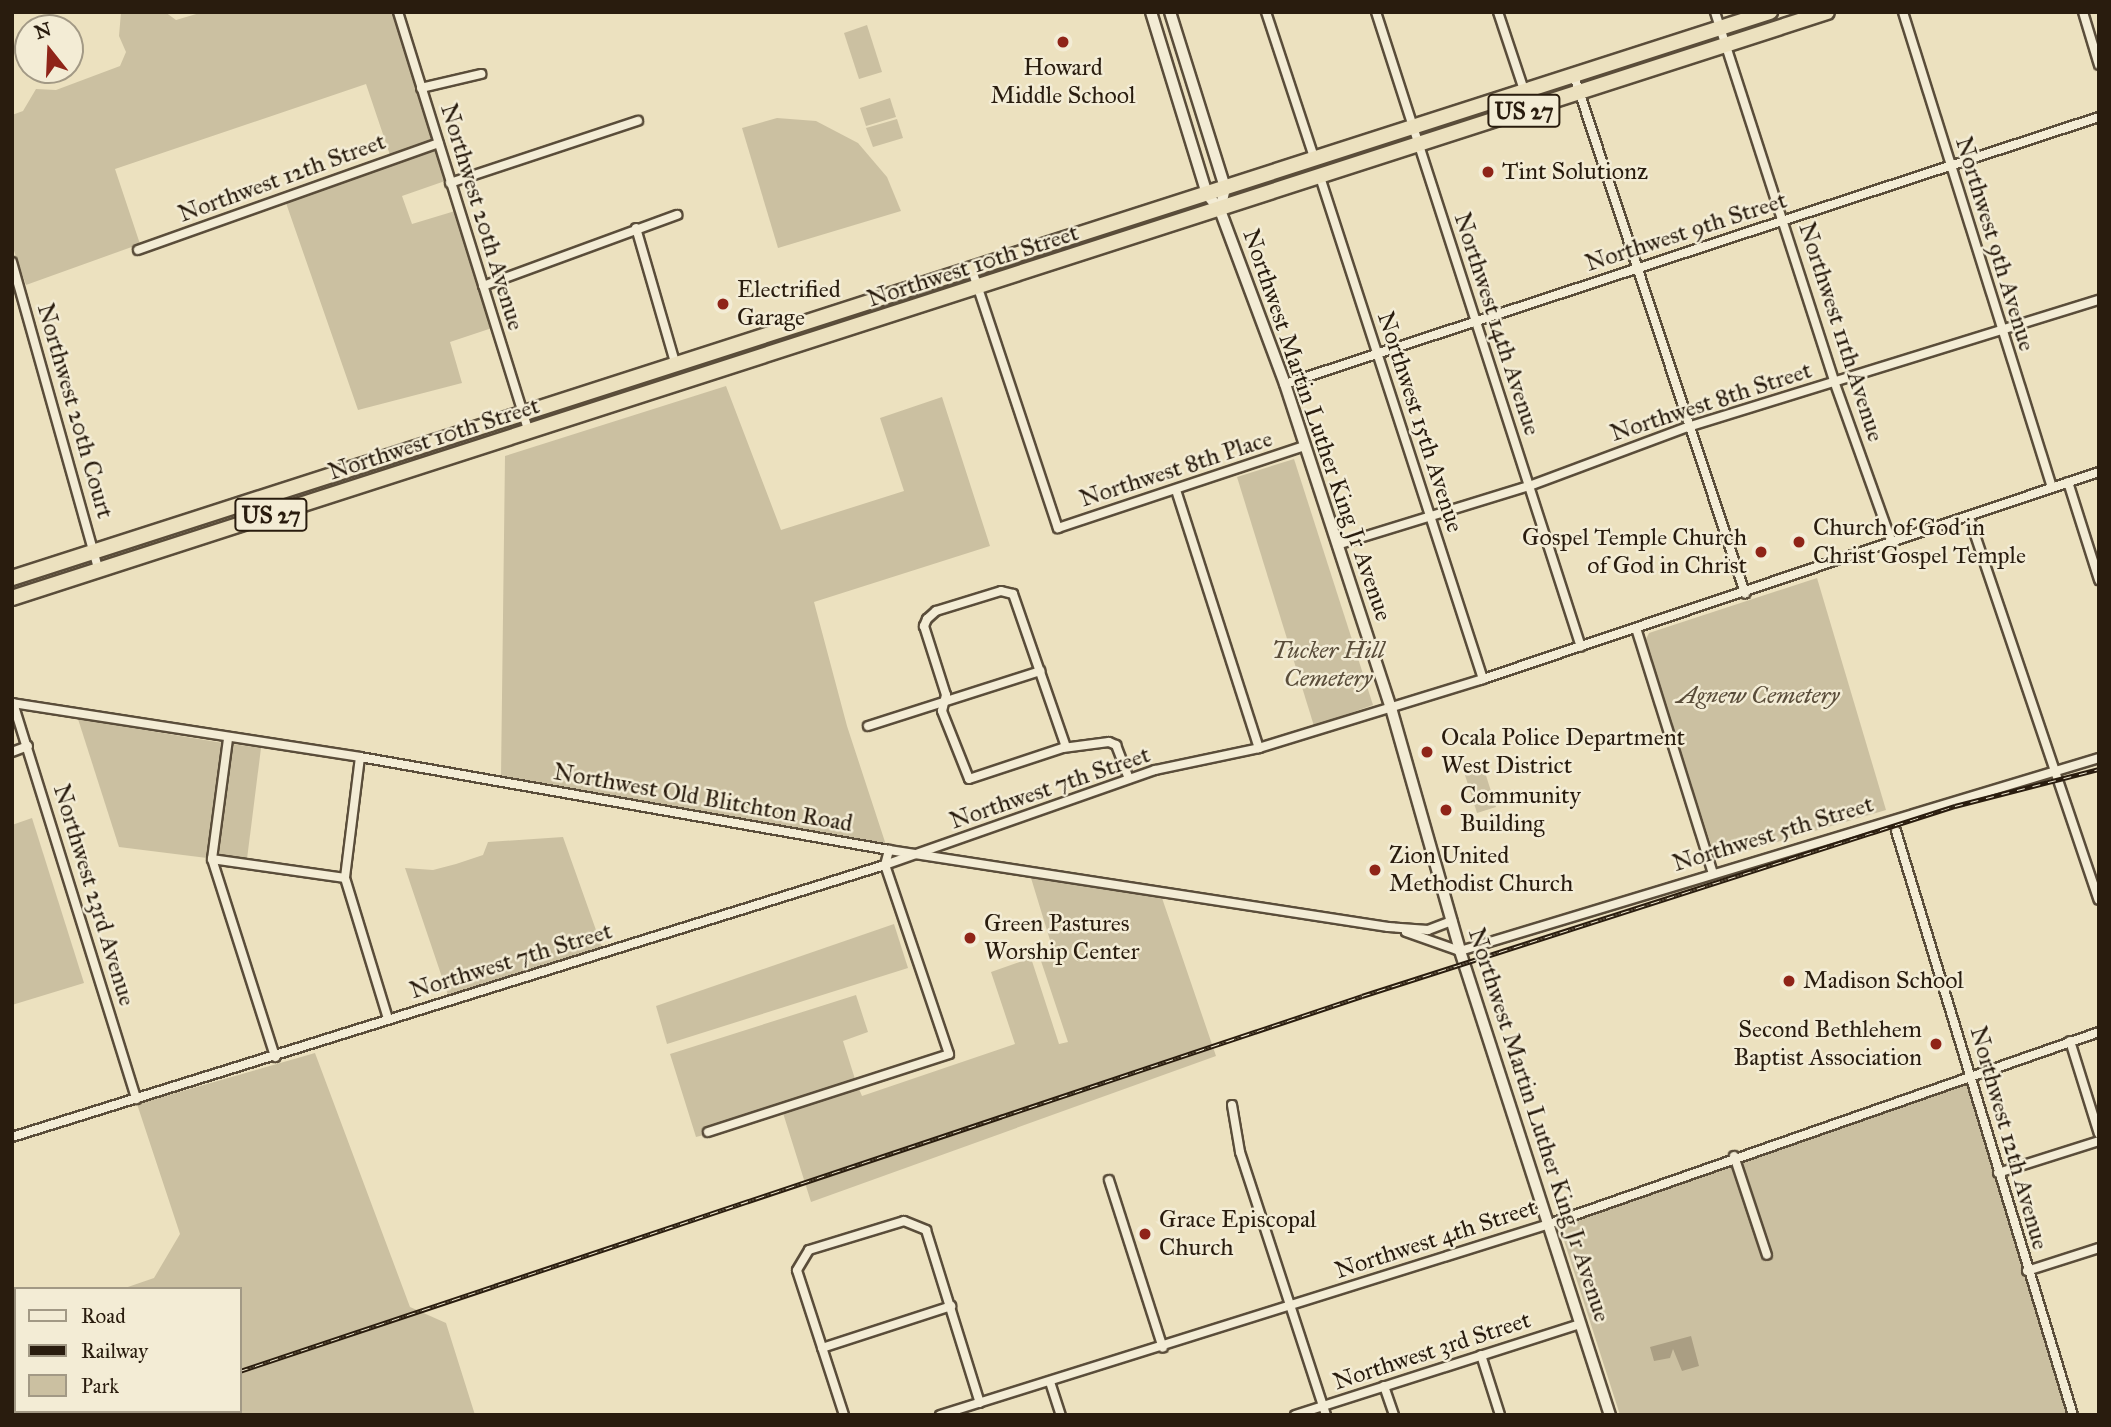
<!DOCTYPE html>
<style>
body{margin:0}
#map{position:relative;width:2111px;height:1427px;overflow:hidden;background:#ece1bf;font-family:"IM FELL Great Primer",serif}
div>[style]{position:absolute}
.green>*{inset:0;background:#cbc0a1}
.water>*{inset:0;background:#aa9e83}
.roads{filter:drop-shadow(2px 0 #5a4d3a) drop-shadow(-2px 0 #5a4d3a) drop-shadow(0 2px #5a4d3a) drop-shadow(0 -2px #5a4d3a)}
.street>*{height:8px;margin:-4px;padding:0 4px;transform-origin:4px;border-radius:4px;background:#f3ecd5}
.secondary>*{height:10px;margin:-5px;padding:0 5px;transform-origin:5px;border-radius:5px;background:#f3ecd5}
.highway>*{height:14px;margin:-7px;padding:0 7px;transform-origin:7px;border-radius:7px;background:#ece1bf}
.rail>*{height:5px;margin-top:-2.5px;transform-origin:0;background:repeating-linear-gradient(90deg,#f3ecd5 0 8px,#291c0e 0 16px);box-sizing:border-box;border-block:2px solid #291c0e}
.dots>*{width:19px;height:19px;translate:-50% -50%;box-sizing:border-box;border:4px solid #f3ecd5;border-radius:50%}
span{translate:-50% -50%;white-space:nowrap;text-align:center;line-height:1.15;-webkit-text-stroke:5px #f3ecd5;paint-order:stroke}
.shield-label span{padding:2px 5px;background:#f3ecd5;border:2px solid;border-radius:5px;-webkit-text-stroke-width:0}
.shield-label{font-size:23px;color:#291c0e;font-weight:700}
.poi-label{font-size:24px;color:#291c0e}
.left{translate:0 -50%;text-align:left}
.right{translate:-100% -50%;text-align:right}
.street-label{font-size:24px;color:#291c0e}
.park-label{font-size:24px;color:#5a4d3a;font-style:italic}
.frame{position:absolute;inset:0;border:14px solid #291c0e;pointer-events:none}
.legend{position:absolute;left:14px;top:1287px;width:228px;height:126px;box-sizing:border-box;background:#f3ecd5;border:2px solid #a29985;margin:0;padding:9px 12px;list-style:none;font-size:21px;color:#291c0e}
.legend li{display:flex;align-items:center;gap:14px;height:35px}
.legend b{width:35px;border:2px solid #a29985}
.north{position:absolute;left:14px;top:14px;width:70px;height:70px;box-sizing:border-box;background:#f3ecd5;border:2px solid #a29985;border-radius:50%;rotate:342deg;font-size:19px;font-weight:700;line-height:28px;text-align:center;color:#291c0e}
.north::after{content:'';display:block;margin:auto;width:24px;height:32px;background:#8f2418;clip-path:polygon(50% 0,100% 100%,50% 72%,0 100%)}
</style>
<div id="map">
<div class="green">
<i style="clip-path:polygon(121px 12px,165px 12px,176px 20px,203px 12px,393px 12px,433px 139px,390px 155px,366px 84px,115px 169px,140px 244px,26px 285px,12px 245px,12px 115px,23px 111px,36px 89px,56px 90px,120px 66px,126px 52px,119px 36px)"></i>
<i style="clip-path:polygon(867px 25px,882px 72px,859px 79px,844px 33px)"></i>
<i style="clip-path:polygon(890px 98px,896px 117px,866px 126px,860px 108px)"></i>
<i style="clip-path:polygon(777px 118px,816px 121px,858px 143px,887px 177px,901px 211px,778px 248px,742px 128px)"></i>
<i style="clip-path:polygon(897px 119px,903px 138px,873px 147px,866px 128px)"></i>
<i style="clip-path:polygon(436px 149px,445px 181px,402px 196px,412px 224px,455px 211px,492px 328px,450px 342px,462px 383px,358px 410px,286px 203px)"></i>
<i style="clip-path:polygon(726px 386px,781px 530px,904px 491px,880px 418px,942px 397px,990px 546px,814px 602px,847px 726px,886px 845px,501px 777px,505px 456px)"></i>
<i style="clip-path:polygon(1294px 459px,1373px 705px,1314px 726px,1237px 477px)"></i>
<i style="clip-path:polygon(1817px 578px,1886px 810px,1716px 860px,1645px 641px,1649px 633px)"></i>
<i style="clip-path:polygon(78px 719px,223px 743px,207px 858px,119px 847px)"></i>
<i style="clip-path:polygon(232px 744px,261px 748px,247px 859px,217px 855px)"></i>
<i style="clip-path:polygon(1483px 766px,1496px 807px,1477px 813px,1464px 772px)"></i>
<i style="clip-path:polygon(32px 818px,84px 983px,12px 1005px,12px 825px)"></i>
<i style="clip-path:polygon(563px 837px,602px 947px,448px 995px,405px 868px,433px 870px,456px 864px,483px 855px,488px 842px)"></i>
<i style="clip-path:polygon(1031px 878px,1162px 898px,1216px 1056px,811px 1202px,783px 1113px,859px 1089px,862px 1096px,1015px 1044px,991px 972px,1031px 958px,1059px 1044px,1068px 1042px,1039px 955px,1053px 950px)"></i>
<i style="clip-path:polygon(894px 924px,908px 968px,667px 1044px,656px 1006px)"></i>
<i style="clip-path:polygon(856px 995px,868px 1032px,843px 1041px,855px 1079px,702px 1128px,704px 1135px,696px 1137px,670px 1054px)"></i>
<i style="clip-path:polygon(315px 1053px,410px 1307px,446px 1323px,475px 1415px,228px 1415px,227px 1411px,240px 1411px,240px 1289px,122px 1289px,154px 1278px,180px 1234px,137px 1104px)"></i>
<i style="clip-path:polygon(1966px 1081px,2068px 1415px,1620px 1415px,1559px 1225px,1732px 1162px,1764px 1261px,1772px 1259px,1740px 1159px)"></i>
</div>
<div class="water">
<i style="clip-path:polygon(1691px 1336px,1699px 1366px,1682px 1371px,1673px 1349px,1670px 1358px,1654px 1361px,1650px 1347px)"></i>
</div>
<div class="roads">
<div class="street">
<i style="left:398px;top:12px;width:441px;rotate:72.7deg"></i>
<i style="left:1266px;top:12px;width:156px;rotate:71.7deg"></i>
<i style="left:1376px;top:12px;width:667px;rotate:72.11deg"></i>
<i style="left:1498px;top:12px;width:101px;rotate:71.6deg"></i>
<i style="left:1715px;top:12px;width:388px;rotate:72.1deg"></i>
<i style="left:1834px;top:381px;width:172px;rotate:70.3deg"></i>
<i style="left:1903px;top:12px;width:498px;rotate:72.6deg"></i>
<i style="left:2083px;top:12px;width:55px;rotate:73.2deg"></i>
<i style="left:1574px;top:76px;width:545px;rotate:71.7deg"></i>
<i style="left:421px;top:88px;width:62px;rotate:-13.1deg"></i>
<i style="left:1320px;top:177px;width:528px;rotate:72.01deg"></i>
<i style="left:450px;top:183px;width:198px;rotate:-18.3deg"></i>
<i style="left:636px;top:228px;width:144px;rotate:73.8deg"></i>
<i style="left:138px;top:250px;width:319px;rotate:-19.6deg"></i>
<i style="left:12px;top:262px;width:321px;rotate:74.3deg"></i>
<i style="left:972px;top:270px;width:272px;rotate:71.6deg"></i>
<i style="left:1058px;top:528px;width:260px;rotate:-18.4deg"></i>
<i style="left:483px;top:286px;width:207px;rotate:-20.1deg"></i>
<i style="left:1285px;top:384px;width:857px;rotate:-18.16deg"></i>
<i style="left:2068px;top:482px;width:103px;rotate:72.4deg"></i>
<i style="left:1176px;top:490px;width:271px;rotate:72.2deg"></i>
<i style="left:1969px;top:517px;width:404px;rotate:71.3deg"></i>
<i style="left:1337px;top:545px;width:201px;rotate:-17.1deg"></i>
<i style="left:1529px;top:486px;width:170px;rotate:-20.4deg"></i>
<i style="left:1688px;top:427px;width:430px;rotate:-17.2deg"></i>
<i style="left:1636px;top:628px;width:257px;rotate:72.6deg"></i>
<i style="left:12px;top:703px;width:352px;rotate:8.8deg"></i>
<i style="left:360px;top:757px;width:537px;rotate:9.97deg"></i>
<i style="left:889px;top:850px;width:505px;rotate:8.77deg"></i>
<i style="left:1388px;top:927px;width:40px;rotate:4.3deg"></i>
<i style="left:1428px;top:930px;width:26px;rotate:-21deg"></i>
<i style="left:13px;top:703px;width:415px;rotate:72.7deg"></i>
<i style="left:868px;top:726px;width:181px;rotate:-17.7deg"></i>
<i style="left:228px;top:739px;width:121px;rotate:97.6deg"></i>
<i style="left:212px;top:859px;width:208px;rotate:72.3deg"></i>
<i style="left:1066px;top:747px;width:162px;rotate:-109.1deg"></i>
<i style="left:1013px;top:594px;width:12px;rotate:-166deg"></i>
<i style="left:1001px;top:591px;width:68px;rotate:162.9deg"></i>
<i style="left:936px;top:611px;width:12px;rotate:138deg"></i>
<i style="left:927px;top:619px;width:8px;rotate:113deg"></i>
<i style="left:924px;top:626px;width:72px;rotate:72.3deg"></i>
<i style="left:946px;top:695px;width:16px;rotate:104deg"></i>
<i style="left:942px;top:711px;width:73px;rotate:68.3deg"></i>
<i style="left:969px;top:779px;width:99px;rotate:-18.3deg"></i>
<i style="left:1063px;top:748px;width:46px;rotate:-7.4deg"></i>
<i style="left:1109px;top:742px;width:8px;rotate:23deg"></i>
<i style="left:1116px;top:745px;width:36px;rotate:69deg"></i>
<i style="left:12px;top:752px;width:17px;rotate:-21deg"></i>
<i style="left:360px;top:757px;width:122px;rotate:97.1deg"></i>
<i style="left:345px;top:878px;width:147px;rotate:73deg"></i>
<i style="left:1896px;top:831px;width:610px;rotate:73.14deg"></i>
<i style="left:212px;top:859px;width:134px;rotate:8.1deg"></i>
<i style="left:1406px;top:932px;width:57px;rotate:19.4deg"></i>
<i style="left:1460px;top:951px;width:668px;rotate:-16.81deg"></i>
<i style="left:2070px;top:1041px;width:97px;rotate:72.7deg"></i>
<i style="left:1232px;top:1105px;width:48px;rotate:80.3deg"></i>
<i style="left:1240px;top:1152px;width:277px;rotate:71.9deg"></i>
<i style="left:708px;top:1132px;width:253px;rotate:-17.9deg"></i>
<i style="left:949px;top:1054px;width:200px;rotate:-108.7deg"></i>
<i style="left:885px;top:865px;width:16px;rotate:-75deg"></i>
<i style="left:12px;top:1137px;width:914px;rotate:-17.31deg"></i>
<i style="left:885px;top:865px;width:286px;rotate:-19.4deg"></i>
<i style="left:1155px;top:770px;width:106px;rotate:-11.9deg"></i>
<i style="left:1259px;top:748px;width:231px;rotate:-17.1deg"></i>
<i style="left:1480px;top:680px;width:653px;rotate:-18.57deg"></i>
<i style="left:1734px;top:1156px;width:104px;rotate:71.6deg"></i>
<i style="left:1998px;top:1173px;width:106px;rotate:-17.6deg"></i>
<i style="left:1109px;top:1180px;width:176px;rotate:72.2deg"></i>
<i style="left:2027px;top:1271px;width:76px;rotate:-17.7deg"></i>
<i style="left:822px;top:1348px;width:136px;rotate:-18deg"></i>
<i style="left:1481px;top:1355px;width:63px;rotate:72.4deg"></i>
<i style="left:1050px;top:1382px;width:35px;rotate:72deg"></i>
<i style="left:1384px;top:1386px;width:31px;rotate:71deg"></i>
<i style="left:844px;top:1415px;width:152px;rotate:-108deg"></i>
<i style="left:797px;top:1270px;width:23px;rotate:-59deg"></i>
<i style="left:809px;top:1250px;width:99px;rotate:-17deg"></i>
<i style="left:904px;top:1221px;width:24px;rotate:22deg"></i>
<i style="left:926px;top:1230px;width:181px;rotate:72.7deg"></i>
<i style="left:940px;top:1415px;width:638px;rotate:-17.41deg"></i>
<i style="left:1549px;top:1224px;width:583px;rotate:-19.24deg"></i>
<i style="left:1295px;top:1415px;width:300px;rotate:-17.7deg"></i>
</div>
<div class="secondary">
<i style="left:1151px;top:12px;width:190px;rotate:72.9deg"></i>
<i style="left:1207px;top:194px;width:21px;rotate:51deg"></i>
<i style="left:1220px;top:210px;width:186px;rotate:69.5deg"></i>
<i style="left:1285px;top:384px;width:341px;rotate:71.9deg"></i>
<i style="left:1391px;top:708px;width:253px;rotate:74.1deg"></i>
<i style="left:1460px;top:951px;width:488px;rotate:72.1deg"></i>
<i style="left:1170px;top:12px;width:184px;rotate:72.6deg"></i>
<i style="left:1225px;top:188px;width:23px;rotate:103deg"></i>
</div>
<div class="highway">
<i style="left:12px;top:578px;width:1847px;rotate:-17.85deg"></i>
<i style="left:12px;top:598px;width:1907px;rotate:-17.89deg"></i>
</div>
</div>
<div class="rail">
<i style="left:240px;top:1371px;width:1183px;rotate:-18.48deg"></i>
<i style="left:1362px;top:996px;width:623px;rotate:-17.77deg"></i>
<i style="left:1955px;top:806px;width:149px;rotate:-14.4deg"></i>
<i style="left:108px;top:1415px;width:12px;rotate:-20deg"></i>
</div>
<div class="dots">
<i style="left:1063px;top:42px;background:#8f2418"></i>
<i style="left:1488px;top:172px;background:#8f2418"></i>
<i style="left:723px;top:304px;background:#8f2418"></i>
<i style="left:1799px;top:542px;background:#8f2418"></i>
<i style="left:1761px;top:552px;background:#8f2418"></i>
<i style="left:1427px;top:752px;background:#8f2418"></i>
<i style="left:1446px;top:810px;background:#8f2418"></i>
<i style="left:1375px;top:870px;background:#8f2418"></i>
<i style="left:970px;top:938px;background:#8f2418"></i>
<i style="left:1789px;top:981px;background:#8f2418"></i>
<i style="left:1936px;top:1044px;background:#8f2418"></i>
<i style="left:1145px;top:1234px;background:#8f2418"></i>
</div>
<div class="shield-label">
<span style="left:1524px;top:111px">US 27</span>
<span style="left:271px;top:515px">US 27</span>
</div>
<div class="poi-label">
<span style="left:1063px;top:82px">Howard<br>Middle School</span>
<span class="left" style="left:1502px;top:172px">Tint Solutionz</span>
<span class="left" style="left:737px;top:304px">Electrified<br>Garage</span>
<span class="left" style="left:1813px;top:542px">Church of God in<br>Christ Gospel Temple</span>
<span class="right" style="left:1747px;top:552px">Gospel Temple Church<br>of God in Christ</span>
<span class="left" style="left:1441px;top:752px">Ocala Police Department<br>West District</span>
<span class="left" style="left:1460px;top:810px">Community<br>Building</span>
<span class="left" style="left:1389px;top:870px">Zion United<br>Methodist Church</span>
<span class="left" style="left:984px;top:938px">Green Pastures<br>Worship Center</span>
<span class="left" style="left:1803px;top:981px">Madison School</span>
<span class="right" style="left:1922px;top:1044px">Second Bethlehem<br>Baptist Association</span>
<span class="left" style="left:1159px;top:1234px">Grace Episcopal<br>Church</span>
</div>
<div class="street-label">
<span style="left:282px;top:178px;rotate:-20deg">Northwest 12th Street</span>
<span style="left:482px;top:217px;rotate:73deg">Northwest 20th Avenue</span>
<span style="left:1686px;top:232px;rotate:-18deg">Northwest 9th Street</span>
<span style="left:1995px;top:244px;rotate:73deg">Northwest 9th Avenue</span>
<span style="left:973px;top:266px;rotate:-18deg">Northwest 10th Street</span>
<span style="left:1497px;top:324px;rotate:72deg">Northwest 14th Avenue</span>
<span style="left:1841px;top:332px;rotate:72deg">Northwest 11th Avenue</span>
<span style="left:1711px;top:402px;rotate:-18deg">Northwest 8th Street</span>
<span style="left:75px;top:411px;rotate:74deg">Northwest 20th Court</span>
<span style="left:1420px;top:422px;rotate:72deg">Northwest 15th Avenue</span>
<span style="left:1317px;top:425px;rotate:71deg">Northwest Martin Luther King Jr Avenue</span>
<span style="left:434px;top:439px;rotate:-18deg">Northwest 10th Street</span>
<span style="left:1176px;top:469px;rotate:-18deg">Northwest 8th Place</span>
<span style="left:1050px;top:788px;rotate:-19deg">Northwest 7th Street</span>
<span style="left:703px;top:798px;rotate:10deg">Northwest Old Blitchton Road</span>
<span style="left:1773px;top:834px;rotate:-17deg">Northwest 5th Street</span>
<span style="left:94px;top:895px;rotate:73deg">Northwest 23rd Avenue</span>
<span style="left:511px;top:961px;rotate:-17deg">Northwest 7th Street</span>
<span style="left:1539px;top:1125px;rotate:72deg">Northwest Martin Luther King Jr Avenue</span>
<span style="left:2009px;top:1138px;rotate:74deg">Northwest 12th Avenue</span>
<span style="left:1436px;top:1239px;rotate:-18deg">Northwest 4th Street</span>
<span style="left:1432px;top:1351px;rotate:-18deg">Northwest 3rd Street</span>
</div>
<div class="park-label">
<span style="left:1328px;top:665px">Tucker Hill<br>Cemetery</span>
<span style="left:1758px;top:696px">Agnew Cemetery</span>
</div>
<div class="frame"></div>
<ul class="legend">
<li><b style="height:9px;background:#f3ecd5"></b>Road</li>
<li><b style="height:9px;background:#291c0e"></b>Railway</li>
<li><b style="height:19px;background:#cbc0a1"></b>Park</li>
</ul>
<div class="north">N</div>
</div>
